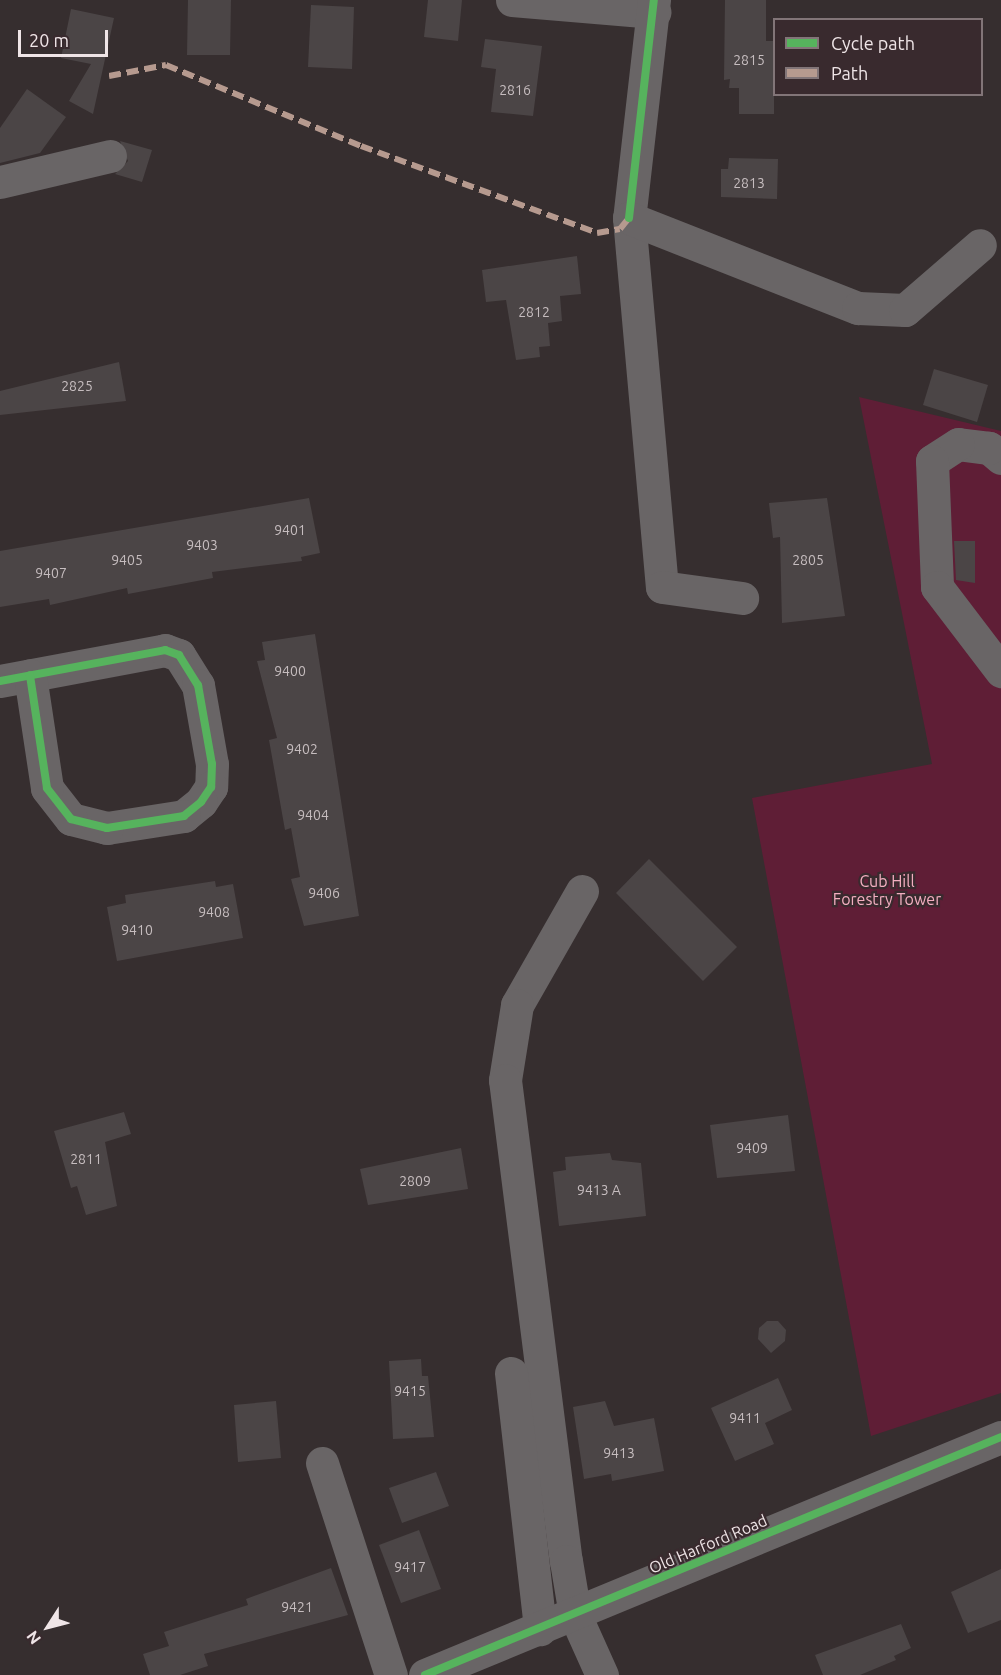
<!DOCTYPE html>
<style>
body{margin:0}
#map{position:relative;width:1001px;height:1675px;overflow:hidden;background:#362e2f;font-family:Ubuntu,sans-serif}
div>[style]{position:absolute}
.green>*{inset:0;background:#5f1e36}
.building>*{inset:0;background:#4b4546}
.minor>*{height:33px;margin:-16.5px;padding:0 16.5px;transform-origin:16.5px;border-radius:16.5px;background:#696566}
.quiet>*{height:6px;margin-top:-3px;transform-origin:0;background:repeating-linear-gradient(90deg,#b69a8f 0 12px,transparent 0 18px)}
.cycleway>*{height:8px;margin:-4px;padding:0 4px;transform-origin:4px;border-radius:4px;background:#56b35d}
span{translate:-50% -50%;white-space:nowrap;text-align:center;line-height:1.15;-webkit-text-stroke:4.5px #392a2e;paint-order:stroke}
.number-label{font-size:14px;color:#c6bdbf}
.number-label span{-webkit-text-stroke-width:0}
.park-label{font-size:16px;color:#f3aec0}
.street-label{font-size:16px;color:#efe5e7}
.legend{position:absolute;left:773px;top:18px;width:210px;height:78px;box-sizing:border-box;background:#392a2e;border:2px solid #827578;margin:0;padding:8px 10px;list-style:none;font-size:18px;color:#efe5e7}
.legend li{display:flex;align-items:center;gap:12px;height:30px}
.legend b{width:30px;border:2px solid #827578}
.north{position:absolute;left:18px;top:1597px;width:60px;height:60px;-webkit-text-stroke:4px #392a2e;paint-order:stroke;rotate:234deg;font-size:16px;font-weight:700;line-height:24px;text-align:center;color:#efe5e7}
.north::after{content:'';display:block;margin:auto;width:21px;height:27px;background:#efe5e7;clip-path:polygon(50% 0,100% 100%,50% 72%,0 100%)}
.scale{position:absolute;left:18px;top:30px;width:90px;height:27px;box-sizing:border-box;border:3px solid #efe5e7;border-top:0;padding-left:8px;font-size:18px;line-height:21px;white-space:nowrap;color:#efe5e7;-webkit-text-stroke:4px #392a2e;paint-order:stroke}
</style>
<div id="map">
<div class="green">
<i style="clip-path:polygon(859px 397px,1001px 431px,1001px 1393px,871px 1436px,752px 798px,932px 764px)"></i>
</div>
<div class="building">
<i style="clip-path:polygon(188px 0,231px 0,230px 55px,187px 55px)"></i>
<i style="clip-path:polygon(428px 0,462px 0,458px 41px,424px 37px)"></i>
<i style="clip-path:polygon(725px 0,766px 0,766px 41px,774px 41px,774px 114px,739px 114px,739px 88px,729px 88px,730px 79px,724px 80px)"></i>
<i style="clip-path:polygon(311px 5px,354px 7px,352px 69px,308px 67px)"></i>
<i style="clip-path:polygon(71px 9px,114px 18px,93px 114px,69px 101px,91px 64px,61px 58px)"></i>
<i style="clip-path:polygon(485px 39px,542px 46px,533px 116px,491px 112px,496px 69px,481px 67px)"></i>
<i style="clip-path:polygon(27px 89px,66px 117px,40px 153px,0 163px,0 128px)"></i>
<i style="clip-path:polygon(120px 141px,152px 150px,142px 182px,115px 174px,128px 161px)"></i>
<i style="clip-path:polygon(729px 158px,778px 159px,777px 199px,721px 197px,721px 169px,728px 169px)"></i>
<i style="clip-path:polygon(577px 256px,581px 294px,560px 296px,562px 321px,548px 323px,550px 346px,539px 347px,540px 357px,516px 360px,506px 300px,486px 302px,482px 270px)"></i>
<i style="clip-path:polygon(119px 362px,126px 401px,0 415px,0 391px)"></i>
<i style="clip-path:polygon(934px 369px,988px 385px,977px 422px,923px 405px)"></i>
<i style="clip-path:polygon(309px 498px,320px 553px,301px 557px,302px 561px,212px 572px,213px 578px,128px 594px,127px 588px,50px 605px,49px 599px,0 607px,0 551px)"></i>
<i style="clip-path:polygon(827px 498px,845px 616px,782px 623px,780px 537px,773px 538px,769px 503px)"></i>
<i style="clip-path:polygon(954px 541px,975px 541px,975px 583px,956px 580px)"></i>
<i style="clip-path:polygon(315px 634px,359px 916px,304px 926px,291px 879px,300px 877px,291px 828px,285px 830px,269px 740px,277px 738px,257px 661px,265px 660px,262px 642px)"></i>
<i style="clip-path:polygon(649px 859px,737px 947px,703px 981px,616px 893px)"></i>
<i style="clip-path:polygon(215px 881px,216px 887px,233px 884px,243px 938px,117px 961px,107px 907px,126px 903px,125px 895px)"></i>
<i style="clip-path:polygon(124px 1112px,131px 1134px,105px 1142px,117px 1206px,86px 1215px,77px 1186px,71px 1188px,54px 1131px)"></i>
<i style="clip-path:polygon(788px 1115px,795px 1171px,717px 1178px,710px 1125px)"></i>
<i style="clip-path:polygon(461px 1148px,468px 1189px,368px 1205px,360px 1169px)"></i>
<i style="clip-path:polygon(610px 1153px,612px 1160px,641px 1163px,646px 1216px,559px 1226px,553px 1172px,566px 1170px,565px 1157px)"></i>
<i style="clip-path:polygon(767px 1321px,778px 1321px,786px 1330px,785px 1341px,771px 1353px,758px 1339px,759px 1328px)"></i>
<i style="clip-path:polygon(421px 1359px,422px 1376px,428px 1376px,434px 1437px,393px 1439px,389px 1361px)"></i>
<i style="clip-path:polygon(778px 1378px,792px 1410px,765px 1423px,774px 1444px,735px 1461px,711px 1408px)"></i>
<i style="clip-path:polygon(276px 1401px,281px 1458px,238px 1462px,234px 1405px)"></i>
<i style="clip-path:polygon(605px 1401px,614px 1426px,654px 1418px,664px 1471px,612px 1481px,611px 1474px,584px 1479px,573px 1407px)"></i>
<i style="clip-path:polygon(436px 1472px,449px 1506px,402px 1523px,389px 1488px)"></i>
<i style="clip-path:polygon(419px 1530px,441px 1589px,401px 1603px,379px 1545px)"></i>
<i style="clip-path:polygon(331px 1568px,348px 1615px,204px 1654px,208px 1666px,180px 1675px,150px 1675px,143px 1654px,169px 1646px,164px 1632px,248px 1605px,246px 1599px)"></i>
<i style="clip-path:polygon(1001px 1569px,1001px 1620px,968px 1633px,951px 1592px)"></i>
<i style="clip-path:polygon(901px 1624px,911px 1648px,894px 1656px,896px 1660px,860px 1675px,823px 1675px,815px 1655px)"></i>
</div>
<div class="minor">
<i style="left:512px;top:0;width:143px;rotate:4.8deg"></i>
<i style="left:654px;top:0;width:219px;rotate:96.5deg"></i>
<i style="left:629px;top:218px;width:370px;rotate:84.9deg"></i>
<i style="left:662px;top:587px;width:81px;rotate:7.8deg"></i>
<i style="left:0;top:182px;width:113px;rotate:-13.3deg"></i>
<i style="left:629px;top:218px;width:246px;rotate:21.5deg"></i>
<i style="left:858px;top:308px;width:47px;rotate:2.4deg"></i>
<i style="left:905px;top:310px;width:99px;rotate:-40.9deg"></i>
<i style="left:1001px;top:458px;width:16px;rotate:-140deg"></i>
<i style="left:989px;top:448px;width:31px;rotate:-173deg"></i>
<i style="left:958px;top:444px;width:31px;rotate:147deg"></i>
<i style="left:932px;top:461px;width:126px;rotate:87.7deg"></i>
<i style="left:937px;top:587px;width:106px;rotate:52.7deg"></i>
<i style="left:0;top:681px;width:168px;rotate:-10.6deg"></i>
<i style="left:165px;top:650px;width:15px;rotate:20deg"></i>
<i style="left:179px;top:655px;width:36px;rotate:58deg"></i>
<i style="left:198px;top:685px;width:80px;rotate:80deg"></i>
<i style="left:212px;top:764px;width:23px;rotate:92deg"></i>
<i style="left:211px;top:787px;width:18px;rotate:124deg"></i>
<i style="left:201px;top:802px;width:22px;rotate:141deg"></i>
<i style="left:184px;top:816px;width:78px;rotate:171.1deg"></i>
<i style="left:107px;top:828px;width:37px;rotate:-166deg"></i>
<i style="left:71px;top:819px;width:39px;rotate:-128deg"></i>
<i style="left:47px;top:788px;width:114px;rotate:-98.6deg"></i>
<i style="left:582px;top:891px;width:131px;rotate:119.7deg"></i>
<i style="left:517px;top:1005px;width:76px;rotate:99.1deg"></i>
<i style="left:505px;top:1080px;width:485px;rotate:82.8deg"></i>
<i style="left:566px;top:1561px;width:55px;rotate:80.5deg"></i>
<i style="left:575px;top:1615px;width:66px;rotate:65.8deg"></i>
<i style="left:511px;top:1373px;width:258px;rotate:83.5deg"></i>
<i style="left:322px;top:1463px;width:223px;rotate:72deg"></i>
<i style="left:425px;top:1675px;width:623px;rotate:-22.45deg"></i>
</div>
<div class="quiet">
<i style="left:109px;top:76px;width:58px;rotate:-10.9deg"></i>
<i style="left:166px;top:65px;width:211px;rotate:22.6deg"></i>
<i style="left:361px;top:146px;width:252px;rotate:20.2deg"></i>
<i style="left:597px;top:233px;width:23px;rotate:-10deg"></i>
<i style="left:620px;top:229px;width:14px;rotate:-51deg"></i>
</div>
<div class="cycleway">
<i style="left:629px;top:218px;width:219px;rotate:-83.5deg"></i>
<i style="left:0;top:681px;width:168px;rotate:-10.6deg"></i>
<i style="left:165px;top:650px;width:15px;rotate:20deg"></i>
<i style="left:179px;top:655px;width:36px;rotate:58deg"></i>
<i style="left:198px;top:685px;width:80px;rotate:80deg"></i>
<i style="left:212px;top:764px;width:23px;rotate:92deg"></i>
<i style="left:211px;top:787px;width:18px;rotate:124deg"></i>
<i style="left:201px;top:802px;width:22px;rotate:141deg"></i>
<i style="left:184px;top:816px;width:78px;rotate:171.1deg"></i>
<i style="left:107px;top:828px;width:37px;rotate:-166deg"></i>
<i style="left:71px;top:819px;width:39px;rotate:-128deg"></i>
<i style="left:47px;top:788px;width:114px;rotate:-98.6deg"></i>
<i style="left:425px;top:1675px;width:623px;rotate:-22.45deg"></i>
</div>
<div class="number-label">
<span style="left:749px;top:60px">2815</span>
<span style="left:515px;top:90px">2816</span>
<span style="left:749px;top:183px">2813</span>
<span style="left:534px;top:312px">2812</span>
<span style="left:77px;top:386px">2825</span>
<span style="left:290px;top:530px">9401</span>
<span style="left:202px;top:545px">9403</span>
<span style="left:127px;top:560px">9405</span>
<span style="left:808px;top:560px">2805</span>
<span style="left:51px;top:573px">9407</span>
<span style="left:290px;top:671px">9400</span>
<span style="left:302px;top:749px">9402</span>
<span style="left:313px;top:815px">9404</span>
<span style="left:324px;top:893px">9406</span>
<span style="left:214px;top:912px">9408</span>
<span style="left:137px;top:930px">9410</span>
<span style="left:752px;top:1148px">9409</span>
<span style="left:86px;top:1159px">2811</span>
<span style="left:415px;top:1181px">2809</span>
<span style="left:599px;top:1190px">9413 A</span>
<span style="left:410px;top:1391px">9415</span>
<span style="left:745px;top:1418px">9411</span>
<span style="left:619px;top:1453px">9413</span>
<span style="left:410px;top:1567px">9417</span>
<span style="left:297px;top:1607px">9421</span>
</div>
<div class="park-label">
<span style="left:887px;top:890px">Cub Hill<br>Forestry Tower</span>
</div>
<div class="street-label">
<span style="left:708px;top:1544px;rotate:-23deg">Old Harford Road</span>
</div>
<ul class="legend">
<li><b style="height:8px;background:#56b35d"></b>Cycle path</li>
<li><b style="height:8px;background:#b69a8f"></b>Path</li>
</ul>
<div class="north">N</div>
<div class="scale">20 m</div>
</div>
